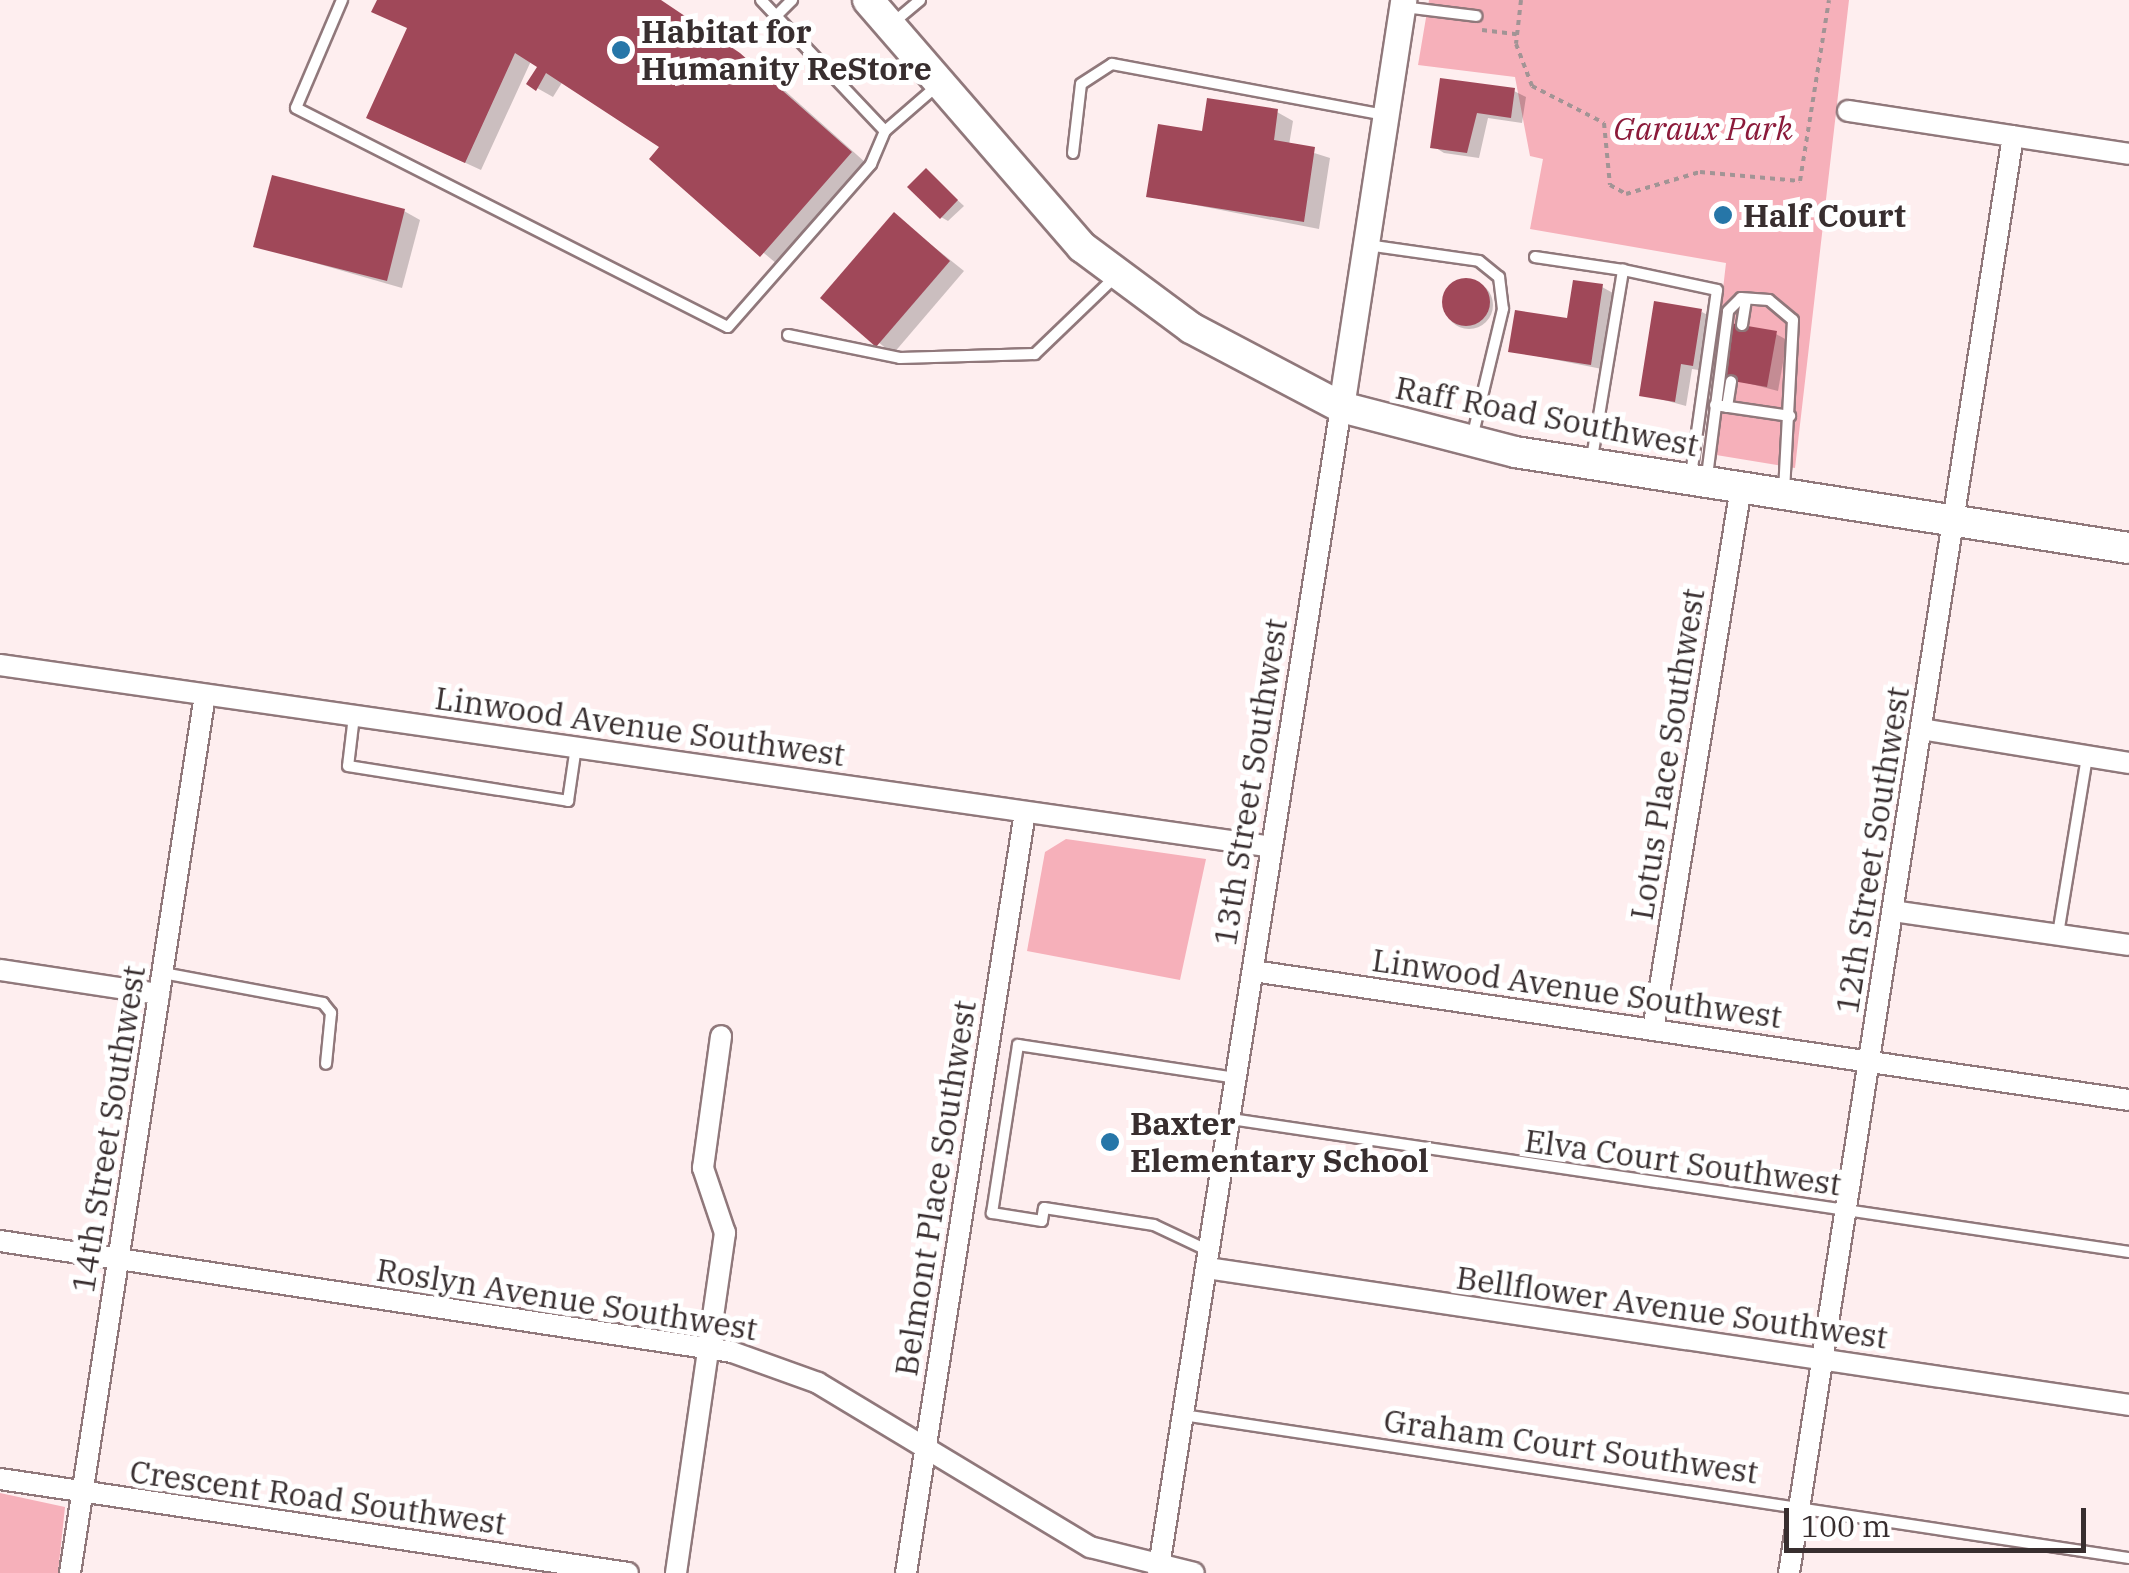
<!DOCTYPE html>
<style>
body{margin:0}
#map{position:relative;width:2129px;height:1573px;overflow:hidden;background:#feeeef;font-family:"IBM Plex Serif",serif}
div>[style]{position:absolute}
.green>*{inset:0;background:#f6b0ba}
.shadow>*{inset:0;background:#0003}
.round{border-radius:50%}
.building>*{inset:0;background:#a04859}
.path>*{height:4px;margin-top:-2px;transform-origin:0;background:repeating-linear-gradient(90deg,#a29495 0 5px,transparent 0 10px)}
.roads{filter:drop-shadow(2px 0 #90787b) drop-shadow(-2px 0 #90787b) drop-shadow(0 2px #90787b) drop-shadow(0 -2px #90787b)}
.service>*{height:10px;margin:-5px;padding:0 5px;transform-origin:5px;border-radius:5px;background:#fff}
.minor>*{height:20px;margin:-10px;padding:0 10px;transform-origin:10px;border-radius:10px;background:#fff}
.tertiary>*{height:25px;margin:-12.5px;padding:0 12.5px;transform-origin:12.5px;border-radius:12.5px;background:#fff}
.secondary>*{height:30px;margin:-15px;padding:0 15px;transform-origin:15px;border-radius:15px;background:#fff}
.dots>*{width:28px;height:28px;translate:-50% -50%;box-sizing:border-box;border:5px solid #fff;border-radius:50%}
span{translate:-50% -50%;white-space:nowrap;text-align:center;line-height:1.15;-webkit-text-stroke:10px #fff;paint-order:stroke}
.poi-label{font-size:32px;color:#382e2f;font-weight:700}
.left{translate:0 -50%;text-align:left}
.park-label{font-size:32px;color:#8b1a3a;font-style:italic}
.street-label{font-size:32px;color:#382e2f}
.scale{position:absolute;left:1784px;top:1508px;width:302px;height:45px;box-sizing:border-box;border:5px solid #382e2f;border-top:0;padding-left:12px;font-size:30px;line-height:35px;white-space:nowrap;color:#382e2f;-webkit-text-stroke:8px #fff;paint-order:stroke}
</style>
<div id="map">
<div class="green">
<i style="clip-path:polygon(1429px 0,1849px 0,1795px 468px,1704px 453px,1726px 263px,1530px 229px,1543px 159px,1530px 156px,1515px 77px,1418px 65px)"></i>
<i style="clip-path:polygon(1066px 839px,1206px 859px,1180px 980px,1027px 951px,1045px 852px)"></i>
<i style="clip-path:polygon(0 1493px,65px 1507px,58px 1573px,0 1573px)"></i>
</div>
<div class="shadow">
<i style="clip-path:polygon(379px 0,650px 0,756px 65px,866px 163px,777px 264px,652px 159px,663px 146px,563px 81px,553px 97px,537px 88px,541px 67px,531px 61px,481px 170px,385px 126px,410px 29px)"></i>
<i style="clip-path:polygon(1442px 81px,1514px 91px,1526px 97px,1522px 123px,1488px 118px,1479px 158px,1444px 153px,1433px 146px)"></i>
<i style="clip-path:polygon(1277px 112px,1293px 121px,1289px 145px,1330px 158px,1319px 229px,1149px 196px,1204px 134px)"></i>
<i style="clip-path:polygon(926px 171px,964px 206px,948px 221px,941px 217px)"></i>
<i style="clip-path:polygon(404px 211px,420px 220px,402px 288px,256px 246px)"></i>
<i style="clip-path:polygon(894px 215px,964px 271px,893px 354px,823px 298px)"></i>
<i class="round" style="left:1445px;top:281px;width:48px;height:48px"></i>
<i style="clip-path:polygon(1602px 287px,1613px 293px,1602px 369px,1511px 351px,1569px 321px)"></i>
<i style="clip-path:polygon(1702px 312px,1713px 318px,1705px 371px,1692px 369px,1686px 406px,1642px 394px)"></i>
<i style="clip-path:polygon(1776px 334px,1787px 340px,1778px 391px,1724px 377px)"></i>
</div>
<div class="building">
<i style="clip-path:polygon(377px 0,661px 0,740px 53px,852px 152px,760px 257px,649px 159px,659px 147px,546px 73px,536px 91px,526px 84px,537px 67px,515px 53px,465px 163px,366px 118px,407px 28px,371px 12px)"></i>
<i style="clip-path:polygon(1440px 78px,1515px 88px,1511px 118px,1477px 113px,1467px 153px,1430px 148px)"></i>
<i style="clip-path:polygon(1207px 98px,1278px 109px,1274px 140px,1315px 147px,1304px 222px,1146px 197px,1158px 124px,1202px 131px)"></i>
<i style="clip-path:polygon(926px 168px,958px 200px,940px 219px,907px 187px)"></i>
<i style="clip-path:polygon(272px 175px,405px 209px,387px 281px,253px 247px)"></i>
<i style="clip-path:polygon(894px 212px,950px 261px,876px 347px,820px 298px)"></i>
<i class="round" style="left:1442px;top:278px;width:48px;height:48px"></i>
<i style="clip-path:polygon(1573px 280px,1603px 284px,1591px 365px,1508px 352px,1515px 310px,1567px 318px)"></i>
<i style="clip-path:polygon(1654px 301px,1702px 309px,1693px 366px,1681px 364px,1675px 402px,1639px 396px)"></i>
<i style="clip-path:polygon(1730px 323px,1777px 331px,1767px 387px,1721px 379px)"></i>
</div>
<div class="path">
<i style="left:1521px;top:0;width:44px;rotate:96.5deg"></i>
<i style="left:1516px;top:44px;width:45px;rotate:69.1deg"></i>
<i style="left:1532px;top:86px;width:81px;rotate:27.2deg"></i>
<i style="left:1604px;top:123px;width:62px;rotate:84.5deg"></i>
<i style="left:1610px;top:185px;width:18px;rotate:29deg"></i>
<i style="left:1626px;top:194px;width:77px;rotate:-16.6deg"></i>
<i style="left:1700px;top:172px;width:100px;rotate:5.1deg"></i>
<i style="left:1800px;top:181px;width:183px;rotate:-80.9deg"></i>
<i style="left:1482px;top:30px;width:35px;rotate:7deg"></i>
</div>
<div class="roads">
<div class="service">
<i style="left:342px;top:0;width:117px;rotate:113.1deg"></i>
<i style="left:296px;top:108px;width:484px;rotate:26.9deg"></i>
<i style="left:728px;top:327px;width:217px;rotate:-48.7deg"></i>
<i style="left:871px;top:164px;width:36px;rotate:-67deg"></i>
<i style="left:761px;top:0;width:180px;rotate:46.6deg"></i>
<i style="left:885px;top:131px;width:69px;rotate:-40.9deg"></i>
<i style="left:1403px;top:7px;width:74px;rotate:7deg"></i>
<i style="left:778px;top:14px;width:20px;rotate:-45deg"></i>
<i style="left:894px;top:22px;width:34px;rotate:-40deg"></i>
<i style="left:1073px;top:153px;width:69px;rotate:-83.4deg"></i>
<i style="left:1081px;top:84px;width:37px;rotate:-33deg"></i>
<i style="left:1112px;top:64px;width:278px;rotate:10.6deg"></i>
<i style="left:1367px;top:245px;width:113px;rotate:8.1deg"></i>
<i style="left:1479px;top:261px;width:26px;rotate:39deg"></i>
<i style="left:1499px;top:277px;width:32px;rotate:83deg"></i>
<i style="left:1503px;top:309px;width:133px;rotate:103.5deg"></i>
<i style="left:1535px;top:257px;width:89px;rotate:8.4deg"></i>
<i style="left:1742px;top:325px;width:26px;rotate:-81deg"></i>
<i style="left:788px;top:335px;width:114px;rotate:11.6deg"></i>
<i style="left:900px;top:358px;width:135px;rotate:-1.7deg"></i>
<i style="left:1035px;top:354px;width:112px;rotate:-43.9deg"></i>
<i style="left:1715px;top:405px;width:76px;rotate:8.3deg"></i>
<i style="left:1727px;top:407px;width:26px;rotate:-81deg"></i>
<i style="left:1592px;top:458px;width:191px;rotate:-80.6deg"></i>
<i style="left:1623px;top:270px;width:96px;rotate:12deg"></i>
<i style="left:1717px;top:290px;width:186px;rotate:98deg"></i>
<i style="left:1707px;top:476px;width:166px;rotate:-82.7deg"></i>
<i style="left:1728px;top:311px;width:18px;rotate:-45deg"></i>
<i style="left:1741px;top:298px;width:28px;rotate:4deg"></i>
<i style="left:1769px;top:300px;width:31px;rotate:40deg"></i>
<i style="left:1793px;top:320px;width:170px;rotate:93deg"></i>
<i style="left:354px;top:716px;width:50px;rotate:96.8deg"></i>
<i style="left:348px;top:766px;width:223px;rotate:9deg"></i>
<i style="left:568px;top:801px;width:55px;rotate:-81.6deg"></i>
<i style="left:2058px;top:934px;width:180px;rotate:-80.7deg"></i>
<i style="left:163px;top:973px;width:163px;rotate:10.6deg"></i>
<i style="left:323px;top:1003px;width:13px;rotate:51deg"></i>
<i style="left:331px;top:1013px;width:51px;rotate:95.6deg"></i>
<i style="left:1231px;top:1119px;width:908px;rotate:8.42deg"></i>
<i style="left:1209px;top:1251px;width:61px;rotate:-154.7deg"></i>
<i style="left:1154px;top:1225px;width:111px;rotate:-171.2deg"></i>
<i style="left:1044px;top:1208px;width:13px;rotate:99deg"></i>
<i style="left:1042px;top:1221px;width:51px;rotate:-170.9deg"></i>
<i style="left:992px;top:1213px;width:170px;rotate:-81.2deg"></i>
<i style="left:1018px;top:1045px;width:220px;rotate:8.6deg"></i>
<i style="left:1183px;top:1415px;width:957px;rotate:8.6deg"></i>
</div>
<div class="minor">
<i style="left:1848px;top:111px;width:284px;rotate:8.7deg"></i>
<i style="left:0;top:665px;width:1285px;rotate:8.14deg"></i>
<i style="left:1921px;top:729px;width:211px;rotate:9.3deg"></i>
<i style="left:1893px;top:911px;width:238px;rotate:8.2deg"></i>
<i style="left:0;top:970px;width:161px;rotate:8.6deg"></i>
<i style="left:1253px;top:971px;width:885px;rotate:8.38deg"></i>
<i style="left:1653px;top:1030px;width:550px;rotate:-80.79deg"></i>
<i style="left:0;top:1241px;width:740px;rotate:8.62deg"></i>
<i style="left:732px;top:1352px;width:91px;rotate:19.8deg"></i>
<i style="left:818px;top:1383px;width:318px;rotate:31.1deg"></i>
<i style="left:1090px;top:1547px;width:107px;rotate:14deg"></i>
<i style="left:1207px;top:1268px;width:932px;rotate:8.45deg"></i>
<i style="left:0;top:1479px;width:635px;rotate:8.51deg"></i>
<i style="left:70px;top:1573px;width:888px;rotate:-81.26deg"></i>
<i style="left:676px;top:1573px;width:344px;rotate:-81.8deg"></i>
<i style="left:725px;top:1233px;width:69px;rotate:-108.7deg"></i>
<i style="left:703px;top:1168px;width:133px;rotate:-82.2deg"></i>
<i style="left:906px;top:1573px;width:770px;rotate:-81.11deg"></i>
<i style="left:1158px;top:1573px;width:1180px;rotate:-81.08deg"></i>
<i style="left:1789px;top:1573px;width:1454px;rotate:-81.14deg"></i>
</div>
<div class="tertiary">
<i style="left:1341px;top:407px;width:412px;rotate:-81.3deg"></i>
</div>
<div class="secondary">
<i style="left:868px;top:0;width:327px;rotate:49.1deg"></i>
<i style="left:1082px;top:247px;width:136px;rotate:36.6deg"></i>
<i style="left:1191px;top:328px;width:170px;rotate:27.8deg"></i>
<i style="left:1341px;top:407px;width:180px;rotate:14.5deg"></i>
<i style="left:1515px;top:452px;width:621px;rotate:8.89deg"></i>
</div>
</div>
<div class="dots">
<i style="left:621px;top:50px;background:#2676a8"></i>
<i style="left:1723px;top:215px;background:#2676a8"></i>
<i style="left:1110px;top:1142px;background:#2676a8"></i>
</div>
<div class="poi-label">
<span class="left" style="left:641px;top:50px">Habitat for<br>Humanity ReStore</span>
<span class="left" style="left:1743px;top:215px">Half Court</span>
<span class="left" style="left:1130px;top:1142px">Baxter<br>Elementary School</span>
</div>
<div class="park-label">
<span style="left:1703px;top:128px">Garaux Park</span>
</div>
<div class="street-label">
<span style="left:1547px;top:416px;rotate:11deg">Raff Road Southwest</span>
<span style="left:640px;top:726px;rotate:8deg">Linwood Avenue Southwest</span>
<span style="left:1667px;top:754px;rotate:-81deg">Lotus Place Southwest</span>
<span style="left:1250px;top:782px;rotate:-81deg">13th Street Southwest</span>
<span style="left:1872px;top:850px;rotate:-81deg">12th Street Southwest</span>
<span style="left:1577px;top:988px;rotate:8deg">Linwood Avenue Southwest</span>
<span style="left:108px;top:1129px;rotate:-81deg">14th Street Southwest</span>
<span style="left:1683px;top:1162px;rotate:8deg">Elva Court Southwest</span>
<span style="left:935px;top:1188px;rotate:-81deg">Belmont Place Southwest</span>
<span style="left:567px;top:1299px;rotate:9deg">Roslyn Avenue Southwest</span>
<span style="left:1672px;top:1307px;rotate:8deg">Bellflower Avenue Southwest</span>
<span style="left:1571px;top:1446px;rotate:8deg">Graham Court Southwest</span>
<span style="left:318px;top:1497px;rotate:8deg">Crescent Road Southwest</span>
</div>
<div class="scale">100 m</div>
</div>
